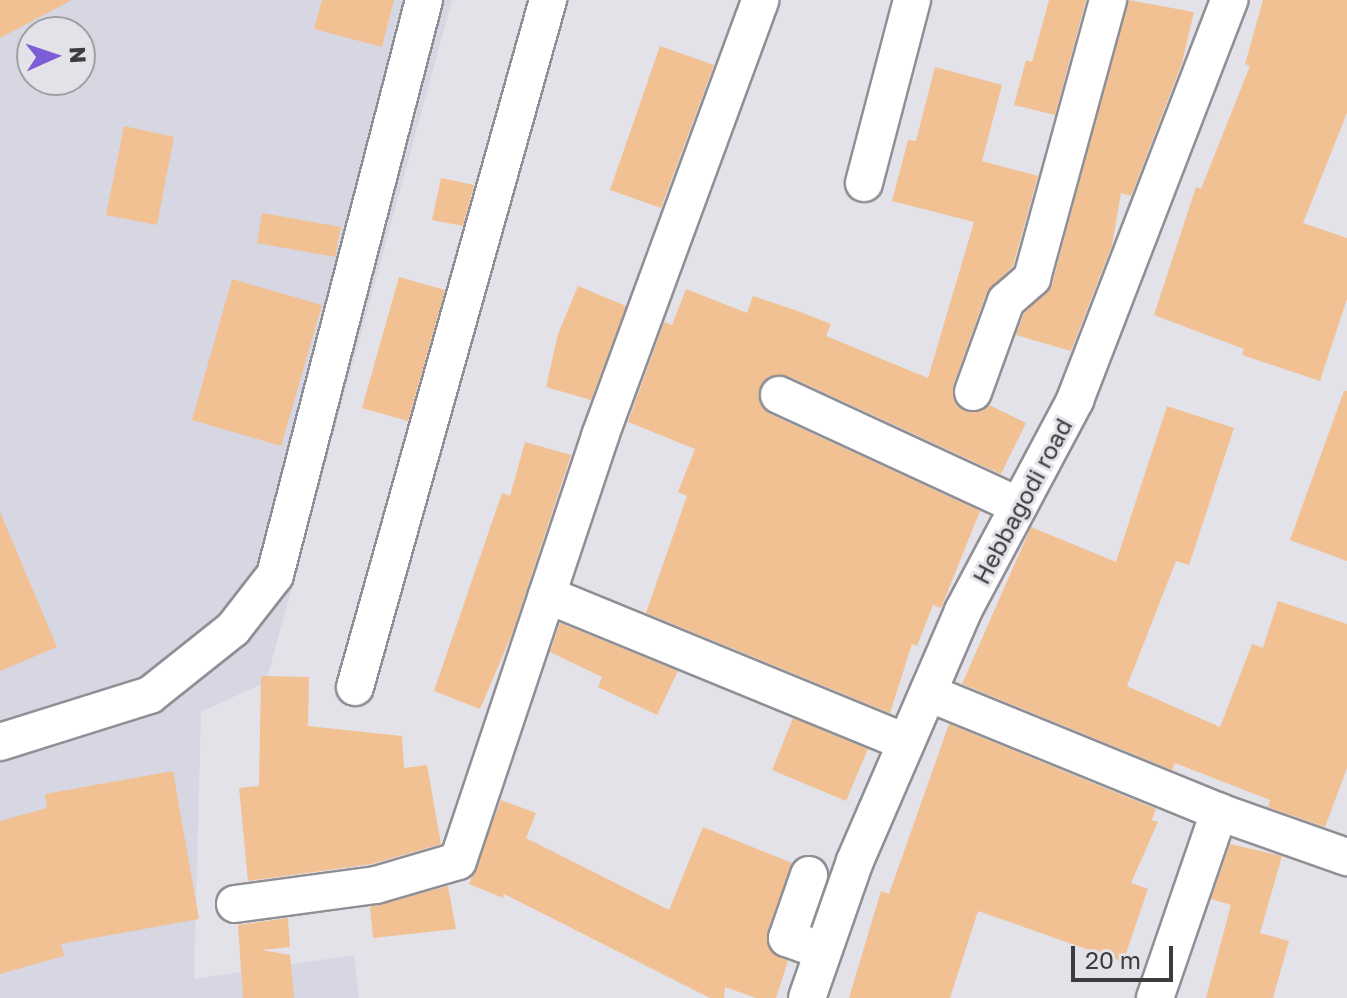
<!DOCTYPE html>
<style>
body{margin:0}
#map{position:relative;width:1347px;height:998px;overflow:hidden;background:#e3e2e8;font-family:"Golos Text",sans-serif}
div>[style]{position:absolute}
.built>*{inset:0;background:#d7d6e3}
.building>*{inset:0;background:#f1c194}
.roads{filter:drop-shadow(2px 0 #908f95) drop-shadow(-2px 0 #908f95) drop-shadow(0 2px #908f95) drop-shadow(0 -2px #908f95)}
.minor>*{height:36px;margin:-18px;padding:0 18px;transform-origin:18px;border-radius:18px;background:#fff}
span{translate:-50% -50%;white-space:nowrap;text-align:center;line-height:1.15;-webkit-text-stroke:6px #e3e2e8;paint-order:stroke}
.street-label{font-size:24px;color:#3c3c3e}
.north{position:absolute;left:16px;top:16px;width:80px;height:80px;box-sizing:border-box;background:#e3e2e8;border:2px solid #a0a0a4;border-radius:50%;rotate:87deg;font-size:22px;font-weight:700;line-height:32px;text-align:center;color:#3c3c3e}
.north::after{content:'';display:block;margin:auto;width:28px;height:36px;background:#7d5cd7;clip-path:polygon(50% 0,100% 100%,50% 72%,0 100%)}
.scale{position:absolute;left:1071px;top:946px;width:102px;height:36px;box-sizing:border-box;border:4px solid #3c3c3e;border-top:0;padding-left:10px;font-size:24px;line-height:28px;white-space:nowrap;color:#3c3c3e;-webkit-text-stroke:6px #e3e2e8;paint-order:stroke}
</style>
<div id="map">
<div class="built">
<i style="clip-path:polygon(evenodd,0 0,452px 0,266px 682px,201px 712px,194px 979px,354px 955px,359px 998px,0 998px,0 0,32px 32px,80px 32px,80px 80px,32px 80px,32px 32px)"></i>
</div>
<div class="building">
<i style="clip-path:polygon(0 0,72px 0,0 38px)"></i>
<i style="clip-path:polygon(322px 0,394px 0,382px 47px,314px 29px)"></i>
<i style="clip-path:polygon(1049px 0,1086px 0,1055px 115px,1014px 105px,1026px 60px,1032px 62px)"></i>
<i style="clip-path:polygon(1128px 0,1194px 12px,1182px 63px,1131px 196px,1121px 193px,1112px 245px,1071px 351px,1016px 335px,1024px 313px,1052px 284px)"></i>
<i style="clip-path:polygon(1263px 0,1347px 0,1347px 113px,1303px 223px,1347px 238px,1347px 299px,1320px 381px,1242px 355px,1244px 349px,1154px 315px,1196px 187px,1201px 189px,1250px 66px,1245px 64px)"></i>
<i style="clip-path:polygon(660px 46px,714px 65px,661px 208px,610px 190px)"></i>
<i style="clip-path:polygon(935px 67px,1002px 85px,982px 161px,1038px 176px,1013px 266px,986px 294px,953px 386px,956px 405px,965px 411px,977px 412px,989px 405px,1026px 423px,1001px 474px,788px 376px,768px 377px,758px 396px,770px 414px,980px 511px,941px 608px,933px 605px,917px 646px,912px 644px,890px 713px,646px 613px,687px 496px,678px 492px,695px 449px,628px 422px,664px 322px,672px 325px,686px 289px,747px 313px,753px 296px,798px 311px,831px 324px,826px 336px,928px 378px,974px 222px,892px 201px,908px 140px,916px 141px)"></i>
<i style="clip-path:polygon(124px 126px,174px 137px,157px 225px,106px 215px)"></i>
<i style="clip-path:polygon(441px 178px,474px 185px,463px 226px,432px 220px)"></i>
<i style="clip-path:polygon(262px 213px,341px 227px,335px 257px,257px 243px)"></i>
<i style="clip-path:polygon(399px 277px,445px 290px,408px 421px,362px 408px)"></i>
<i style="clip-path:polygon(232px 279px,322px 305px,281px 446px,192px 420px)"></i>
<i style="clip-path:polygon(578px 286px,626px 306px,591px 400px,546px 387px,558px 334px)"></i>
<i style="clip-path:polygon(1344px 391px,1347px 391px,1347px 561px,1290px 540px)"></i>
<i style="clip-path:polygon(1167px 406px,1234px 428px,1189px 565px,1176px 561px,1127px 686px,1220px 727px,1252px 644px,1263px 648px,1278px 601px,1347px 624px,1347px 768px,1325px 827px,1268px 807px,1270px 800px,1175px 763px,1172px 770px,962px 684px,1031px 527px,1116px 562px)"></i>
<i style="clip-path:polygon(525px 442px,571px 455px,512px 634px,480px 709px,434px 691px,502px 493px,510px 496px)"></i>
<i style="clip-path:polygon(0 512px,57px 647px,0 671px)"></i>
<i style="clip-path:polygon(560px 623px,678px 671px,657px 715px,598px 687px,602px 677px,550px 652px)"></i>
<i style="clip-path:polygon(261px 676px,309px 677px,308px 726px,402px 736px,404px 768px,427px 765px,441px 844px,372px 864px,248px 881px,239px 788px,259px 786px)"></i>
<i style="clip-path:polygon(793px 718px,868px 749px,846px 801px,772px 770px)"></i>
<i style="clip-path:polygon(949px 724px,1156px 809px,1152px 820px,1158px 822px,1131px 883px,1148px 889px,1123px 962px,978px 911px,950px 998px,849px 998px,881px 891px,889px 894px)"></i>
<i style="clip-path:polygon(173px 771px,199px 919px,61px 944px,64px 956px,0 974px,0 821px,47px 808px,45px 794px)"></i>
<i style="clip-path:polygon(501px 800px,536px 813px,526px 838px,669px 910px,703px 827px,792px 863px,767px 932px,771px 951px,788px 961px,776px 998px,756px 998px,725px 987px,724px 998px,710px 998px,504px 894px,503px 898px,469px 884px)"></i>
<i style="clip-path:polygon(1230px 844px,1282px 856px,1260px 933px,1289px 941px,1273px 998px,1206px 998px,1231px 905px,1211px 899px)"></i>
<i style="clip-path:polygon(448px 886px,456px 929px,373px 938px,370px 907px)"></i>
<i style="clip-path:polygon(288px 918px,290px 947px,262px 950px,290px 955px,294px 998px,243px 998px,238px 925px)"></i>
</div>
<div class="roads">
<div class="minor">
<i style="left:864px;top:183px;width:189px;rotate:-75.3deg"></i>
<i style="left:973px;top:392px;width:97px;rotate:-70.1deg"></i>
<i style="left:1006px;top:301px;width:35px;rotate:-41deg"></i>
<i style="left:1032px;top:278px;width:288px;rotate:-74.7deg"></i>
<i style="left:779px;top:395px;width:264px;rotate:24.8deg"></i>
<i style="left:547px;top:595px;width:388px;rotate:22.3deg"></i>
<i style="left:355px;top:687px;width:714px;rotate:-74.31deg"></i>
<i style="left:928px;top:693px;width:314px;rotate:22.2deg"></i>
<i style="left:0;top:742px;width:157px;rotate:-17.4deg"></i>
<i style="left:150px;top:695px;width:106px;rotate:-38.5deg"></i>
<i style="left:233px;top:629px;width:68px;rotate:-52.1deg"></i>
<i style="left:275px;top:575px;width:594px;rotate:-75.47deg"></i>
<i style="left:809px;top:875px;width:67px;rotate:109.2deg"></i>
<i style="left:787px;top:938px;width:38px;rotate:20deg"></i>
<i style="left:235px;top:904px;width:142px;rotate:-7.7deg"></i>
<i style="left:376px;top:885px;width:85px;rotate:-16.3deg"></i>
<i style="left:458px;top:861px;width:448px;rotate:-71.5deg"></i>
<i style="left:600px;top:436px;width:464px;rotate:-69.8deg"></i>
<i style="left:807px;top:998px;width:145px;rotate:-70.7deg"></i>
<i style="left:855px;top:861px;width:272px;rotate:-66.6deg"></i>
<i style="left:963px;top:611px;width:239px;rotate:-62deg"></i>
<i style="left:1075px;top:400px;width:429px;rotate:-68.9deg"></i>
<i style="left:1155px;top:998px;width:197px;rotate:-71deg"></i>
<i style="left:1219px;top:812px;width:136px;rotate:19.4deg"></i>
</div>
</div>
<div class="street-label">
<span style="left:1022px;top:501px;rotate:-62deg">Hebbagodi road</span>
</div>
<div class="north">N</div>
<div class="scale">20 m</div>
</div>
